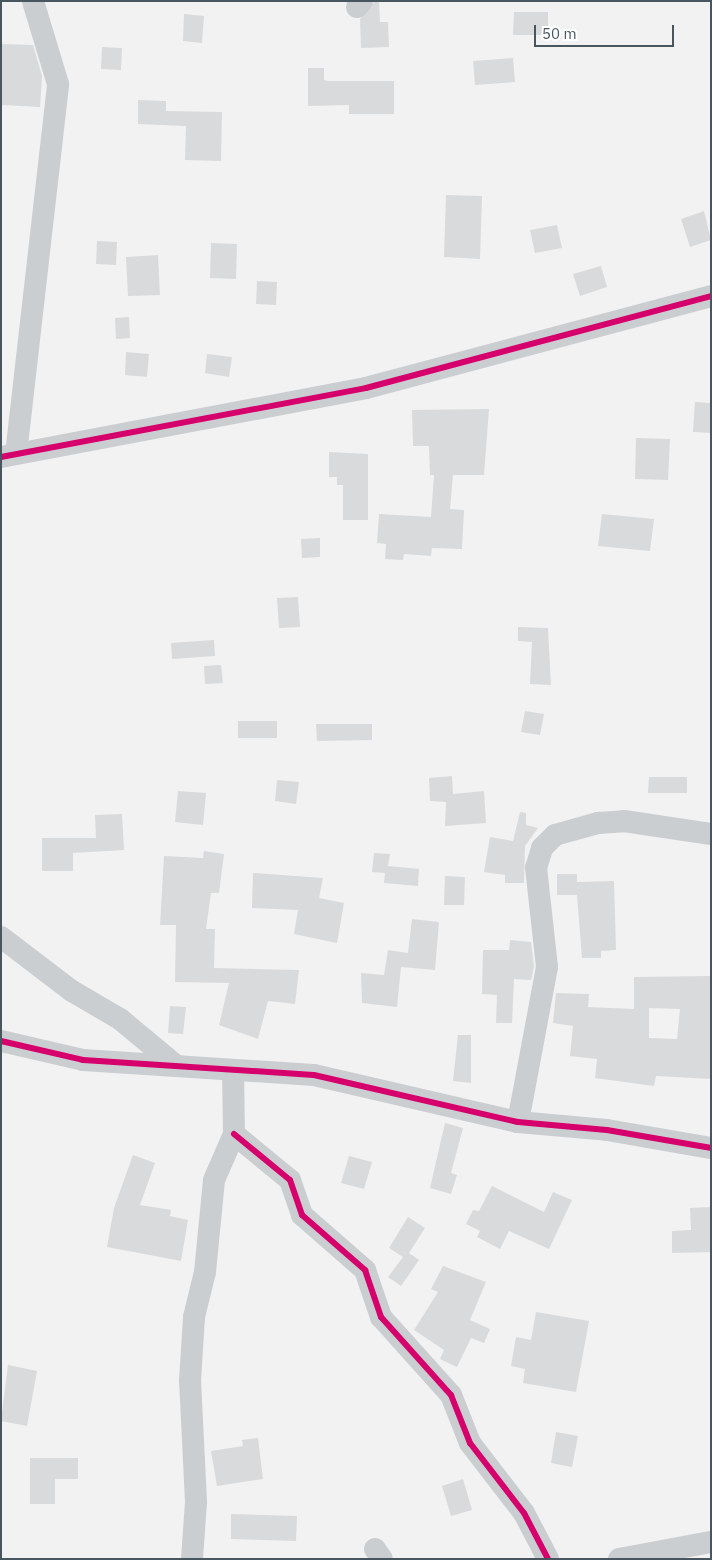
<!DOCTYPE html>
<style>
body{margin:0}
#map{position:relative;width:712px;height:1560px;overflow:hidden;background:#f3f2f2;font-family:"IBM Plex Sans",sans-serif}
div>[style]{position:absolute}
.building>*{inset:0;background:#d9dadb}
.minor>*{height:22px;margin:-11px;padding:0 11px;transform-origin:11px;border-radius:11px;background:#cbced1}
.cycleway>*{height:6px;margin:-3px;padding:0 3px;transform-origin:3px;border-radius:3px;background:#d6006c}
span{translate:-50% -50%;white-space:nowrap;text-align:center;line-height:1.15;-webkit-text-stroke:4px #fff;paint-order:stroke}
.frame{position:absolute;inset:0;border:2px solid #485660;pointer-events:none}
.scale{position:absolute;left:534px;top:25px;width:140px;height:22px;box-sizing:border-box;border:2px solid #485660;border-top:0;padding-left:6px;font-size:15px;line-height:18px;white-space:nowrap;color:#485660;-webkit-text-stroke:4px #fff;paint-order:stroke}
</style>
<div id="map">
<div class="building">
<i style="clip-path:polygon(375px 1px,379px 1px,380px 22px,388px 22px,389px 47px,361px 48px,360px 19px)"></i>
<i style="clip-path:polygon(514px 12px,548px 12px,548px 35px,513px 35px)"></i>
<i style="clip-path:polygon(184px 14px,204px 16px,202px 43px,183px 41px)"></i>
<i style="clip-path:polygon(1px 44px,33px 45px,42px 76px,40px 107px,1px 105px)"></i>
<i style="clip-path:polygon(102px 47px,122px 48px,121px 70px,101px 69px)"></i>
<i style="clip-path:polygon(513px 58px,515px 82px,475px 85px,473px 61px)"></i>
<i style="clip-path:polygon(308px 68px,324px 68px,324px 80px,328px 81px,394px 81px,394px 114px,349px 114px,349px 105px,308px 106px)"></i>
<i style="clip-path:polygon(138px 100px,166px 101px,166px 111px,222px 112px,221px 161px,185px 160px,186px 126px,138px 124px)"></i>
<i style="clip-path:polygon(446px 195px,482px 196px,480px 259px,444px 257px)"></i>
<i style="clip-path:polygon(704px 211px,711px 240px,690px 247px,681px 219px)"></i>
<i style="clip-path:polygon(557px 225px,562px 248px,535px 253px,530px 230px)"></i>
<i style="clip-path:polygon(97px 241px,117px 242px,116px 265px,96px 264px)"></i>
<i style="clip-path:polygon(211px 243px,237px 244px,236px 279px,210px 278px)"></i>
<i style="clip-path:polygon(158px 255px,160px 295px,128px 296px,126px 257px)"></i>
<i style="clip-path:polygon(601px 266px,607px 287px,580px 296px,573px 274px)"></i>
<i style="clip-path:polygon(257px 281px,277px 282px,276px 305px,256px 304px)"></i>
<i style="clip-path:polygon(129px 317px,130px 338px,116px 339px,115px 318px)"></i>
<i style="clip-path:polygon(126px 352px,149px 354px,147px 377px,125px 375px)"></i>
<i style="clip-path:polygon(207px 354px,232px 357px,229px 377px,205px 373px)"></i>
<i style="clip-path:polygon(695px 402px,711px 403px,711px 433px,693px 432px)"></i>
<i style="clip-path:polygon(489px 409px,484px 475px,453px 475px,450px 509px,464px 510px,462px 549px,432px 548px,431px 556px,404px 554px,403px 560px,385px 559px,386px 544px,377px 543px,379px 514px,431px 517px,434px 475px,430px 475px,429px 446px,413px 446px,412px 410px)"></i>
<i style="clip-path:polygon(636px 438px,670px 439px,668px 480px,635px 479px)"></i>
<i style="clip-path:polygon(329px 452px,368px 454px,368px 520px,343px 520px,343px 485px,337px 485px,337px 477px,329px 477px)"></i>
<i style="clip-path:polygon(602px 514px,654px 519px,650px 551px,598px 546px)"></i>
<i style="clip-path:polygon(320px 538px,320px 557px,302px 558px,301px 539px)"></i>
<i style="clip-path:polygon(298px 597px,300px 627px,279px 628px,277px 598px)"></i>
<i style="clip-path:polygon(518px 627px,548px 628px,551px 685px,530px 684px,532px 642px,518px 641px)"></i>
<i style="clip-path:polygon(214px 640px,215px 656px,172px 659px,171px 643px)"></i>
<i style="clip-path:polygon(221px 665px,223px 683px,205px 684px,204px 666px)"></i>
<i style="clip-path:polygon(525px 711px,544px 714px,540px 735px,521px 732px)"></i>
<i style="clip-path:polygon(238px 721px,277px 721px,277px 738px,238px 738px)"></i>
<i style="clip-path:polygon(316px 724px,372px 724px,372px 740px,317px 741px)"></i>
<i style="clip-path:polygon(452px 776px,453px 794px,484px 791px,486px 823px,445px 826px,446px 802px,430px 801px,429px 778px)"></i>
<i style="clip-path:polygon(649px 777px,687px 777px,687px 793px,648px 793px)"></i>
<i style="clip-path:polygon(277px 780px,299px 782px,296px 804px,275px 801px)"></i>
<i style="clip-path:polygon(178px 791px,206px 793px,203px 825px,175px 822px)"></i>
<i style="clip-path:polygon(520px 812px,526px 813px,526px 825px,538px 828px,525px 846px,524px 883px,505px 883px,505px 875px,484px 872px,490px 837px,513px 841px)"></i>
<i style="clip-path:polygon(122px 814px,124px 850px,73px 853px,73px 871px,42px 871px,42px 838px,96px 838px,95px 815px)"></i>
<i style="clip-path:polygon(204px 851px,224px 854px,219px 893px,211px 893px,206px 929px,215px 929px,214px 968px,299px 970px,295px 1004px,268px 1001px,258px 1039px,219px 1025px,229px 983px,175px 982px,176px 925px,160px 925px,164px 856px,203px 858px)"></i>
<i style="clip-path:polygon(374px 853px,390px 854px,388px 866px,419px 869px,418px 886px,384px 883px,385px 873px,372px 872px)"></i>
<i style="clip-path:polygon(253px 873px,323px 878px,319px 898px,344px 903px,337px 943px,294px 934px,298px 910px,252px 908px)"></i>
<i style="clip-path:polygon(557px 874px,577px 874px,577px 882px,614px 881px,616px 950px,601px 951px,601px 958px,582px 958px,577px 895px,557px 895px)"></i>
<i style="clip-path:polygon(445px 876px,465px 877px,464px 905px,444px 905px)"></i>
<i style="clip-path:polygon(412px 919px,439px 922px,435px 970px,401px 967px,397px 1007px,362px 1003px,361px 973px,384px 975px,388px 950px,408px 953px)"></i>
<i style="clip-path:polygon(510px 940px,531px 942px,534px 967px,531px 980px,514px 979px,512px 1023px,496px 1023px,497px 995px,482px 994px,483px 950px,509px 950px)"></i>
<i style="clip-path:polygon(evenodd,711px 976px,711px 1079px,656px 1076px,654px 1086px,595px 1078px,597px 1059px,570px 1056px,573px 1026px,553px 1023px,556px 993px,589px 994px,588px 1007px,634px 1009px,634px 977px,711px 976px,649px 1008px,680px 1009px,677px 1039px,649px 1038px,649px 1008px)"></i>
<i style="clip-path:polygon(170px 1006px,186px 1007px,183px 1034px,168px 1033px)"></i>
<i style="clip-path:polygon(458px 1035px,471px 1035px,471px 1083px,453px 1081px)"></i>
<i style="clip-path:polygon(445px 1123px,463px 1128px,451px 1173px,457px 1175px,451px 1194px,430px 1188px)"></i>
<i style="clip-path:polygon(133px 1155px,155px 1163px,140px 1205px,171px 1210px,170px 1216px,188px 1220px,181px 1261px,107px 1247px,114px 1208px)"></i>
<i style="clip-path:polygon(349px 1156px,372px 1162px,364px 1189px,341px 1183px)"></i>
<i style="clip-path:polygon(492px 1186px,544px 1212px,553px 1192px,572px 1200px,549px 1249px,509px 1231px,500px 1249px,477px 1237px,480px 1231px,466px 1224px,473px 1210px,479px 1211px)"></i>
<i style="clip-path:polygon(711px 1207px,711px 1252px,672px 1253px,672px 1231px,691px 1230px,690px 1208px)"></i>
<i style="clip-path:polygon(408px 1217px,425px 1228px,409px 1253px,419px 1260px,401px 1286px,388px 1277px,403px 1257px,389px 1248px)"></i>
<i style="clip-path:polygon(443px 1266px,486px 1282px,470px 1320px,490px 1329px,484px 1343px,471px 1338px,457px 1367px,440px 1359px,444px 1350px,414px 1330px,438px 1292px,431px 1289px)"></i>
<i style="clip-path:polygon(536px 1312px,589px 1321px,576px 1392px,523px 1383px,525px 1369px,511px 1366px,516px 1337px,531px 1340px)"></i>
<i style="clip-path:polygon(8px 1365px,37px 1371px,27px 1426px,1px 1421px)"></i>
<i style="clip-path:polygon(556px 1432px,578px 1436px,572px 1467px,551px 1463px)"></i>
<i style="clip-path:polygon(258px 1438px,263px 1479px,217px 1486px,211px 1451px,243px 1446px,242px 1440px)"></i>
<i style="clip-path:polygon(30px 1458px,78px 1458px,78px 1479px,55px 1479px,55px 1504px,30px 1504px)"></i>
<i style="clip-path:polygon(463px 1479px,472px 1510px,451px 1516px,442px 1486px)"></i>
<i style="clip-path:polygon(231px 1514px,297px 1516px,296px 1541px,231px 1539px)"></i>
</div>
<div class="minor">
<i style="left:357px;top:7px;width:8px;rotate:-50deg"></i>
<i style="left:16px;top:454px;width:372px;rotate:-83.5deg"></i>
<i style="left:58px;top:84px;width:87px;rotate:-106.8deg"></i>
<i style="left:1px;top:457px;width:371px;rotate:-10.7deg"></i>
<i style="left:366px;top:388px;width:357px;rotate:-14.9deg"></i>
<i style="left:1px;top:937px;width:89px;rotate:37.3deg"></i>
<i style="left:72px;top:991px;width:56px;rotate:30.3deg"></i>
<i style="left:120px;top:1019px;width:70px;rotate:39.8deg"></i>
<i style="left:1px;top:1041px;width:84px;rotate:13deg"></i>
<i style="left:83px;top:1060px;width:231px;rotate:3.7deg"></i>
<i style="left:314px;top:1075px;width:209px;rotate:13deg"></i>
<i style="left:518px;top:1122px;width:89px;rotate:5.1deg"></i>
<i style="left:607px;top:1130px;width:106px;rotate:9.8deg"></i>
<i style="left:518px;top:1122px;width:158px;rotate:-79.4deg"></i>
<i style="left:547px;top:967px;width:100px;rotate:-96.3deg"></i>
<i style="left:536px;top:868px;width:21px;rotate:-73deg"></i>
<i style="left:542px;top:848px;width:18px;rotate:-45deg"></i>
<i style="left:555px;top:835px;width:45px;rotate:-15.6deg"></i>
<i style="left:598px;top:823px;width:26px;rotate:-4deg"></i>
<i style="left:624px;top:821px;width:88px;rotate:8.5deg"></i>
<i style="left:234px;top:1134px;width:72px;rotate:39.4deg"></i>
<i style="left:290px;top:1180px;width:37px;rotate:71deg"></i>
<i style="left:302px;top:1215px;width:84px;rotate:41.1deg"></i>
<i style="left:365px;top:1270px;width:50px;rotate:71.2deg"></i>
<i style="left:381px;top:1317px;width:105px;rotate:48.1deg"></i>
<i style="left:451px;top:1395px;width:52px;rotate:68.4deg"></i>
<i style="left:470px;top:1443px;width:88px;rotate:52.4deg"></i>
<i style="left:524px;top:1513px;width:52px;rotate:62.4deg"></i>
<i style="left:375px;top:1549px;width:12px;rotate:55deg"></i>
<i style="left:192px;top:1559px;width:57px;rotate:-86deg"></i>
<i style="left:196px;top:1502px;width:121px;rotate:-92.8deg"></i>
<i style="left:190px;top:1381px;width:64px;rotate:-86.4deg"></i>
<i style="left:194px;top:1317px;width:46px;rotate:-76.3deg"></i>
<i style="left:205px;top:1272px;width:92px;rotate:-84.4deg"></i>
<i style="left:214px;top:1180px;width:50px;rotate:-66.5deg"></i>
<i style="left:234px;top:1134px;width:63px;rotate:-90.9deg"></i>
<i style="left:619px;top:1559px;width:94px;rotate:-10.5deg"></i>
</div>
<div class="cycleway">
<i style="left:1px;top:457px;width:371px;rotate:-10.7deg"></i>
<i style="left:366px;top:388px;width:357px;rotate:-14.9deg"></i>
<i style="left:1px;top:1041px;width:84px;rotate:13deg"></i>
<i style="left:83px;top:1060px;width:231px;rotate:3.7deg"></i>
<i style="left:314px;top:1075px;width:209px;rotate:13deg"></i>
<i style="left:518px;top:1122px;width:89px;rotate:5.1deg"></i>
<i style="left:607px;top:1130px;width:106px;rotate:9.8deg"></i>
<i style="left:234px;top:1134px;width:72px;rotate:39.4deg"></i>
<i style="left:290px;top:1180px;width:37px;rotate:71deg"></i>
<i style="left:302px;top:1215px;width:84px;rotate:41.1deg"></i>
<i style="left:365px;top:1270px;width:50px;rotate:71.2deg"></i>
<i style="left:381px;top:1317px;width:105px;rotate:48.1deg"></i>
<i style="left:451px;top:1395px;width:52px;rotate:68.4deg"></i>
<i style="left:470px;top:1443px;width:88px;rotate:52.4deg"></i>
<i style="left:524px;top:1513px;width:52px;rotate:62.4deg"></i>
</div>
<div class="frame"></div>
<div class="scale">50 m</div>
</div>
